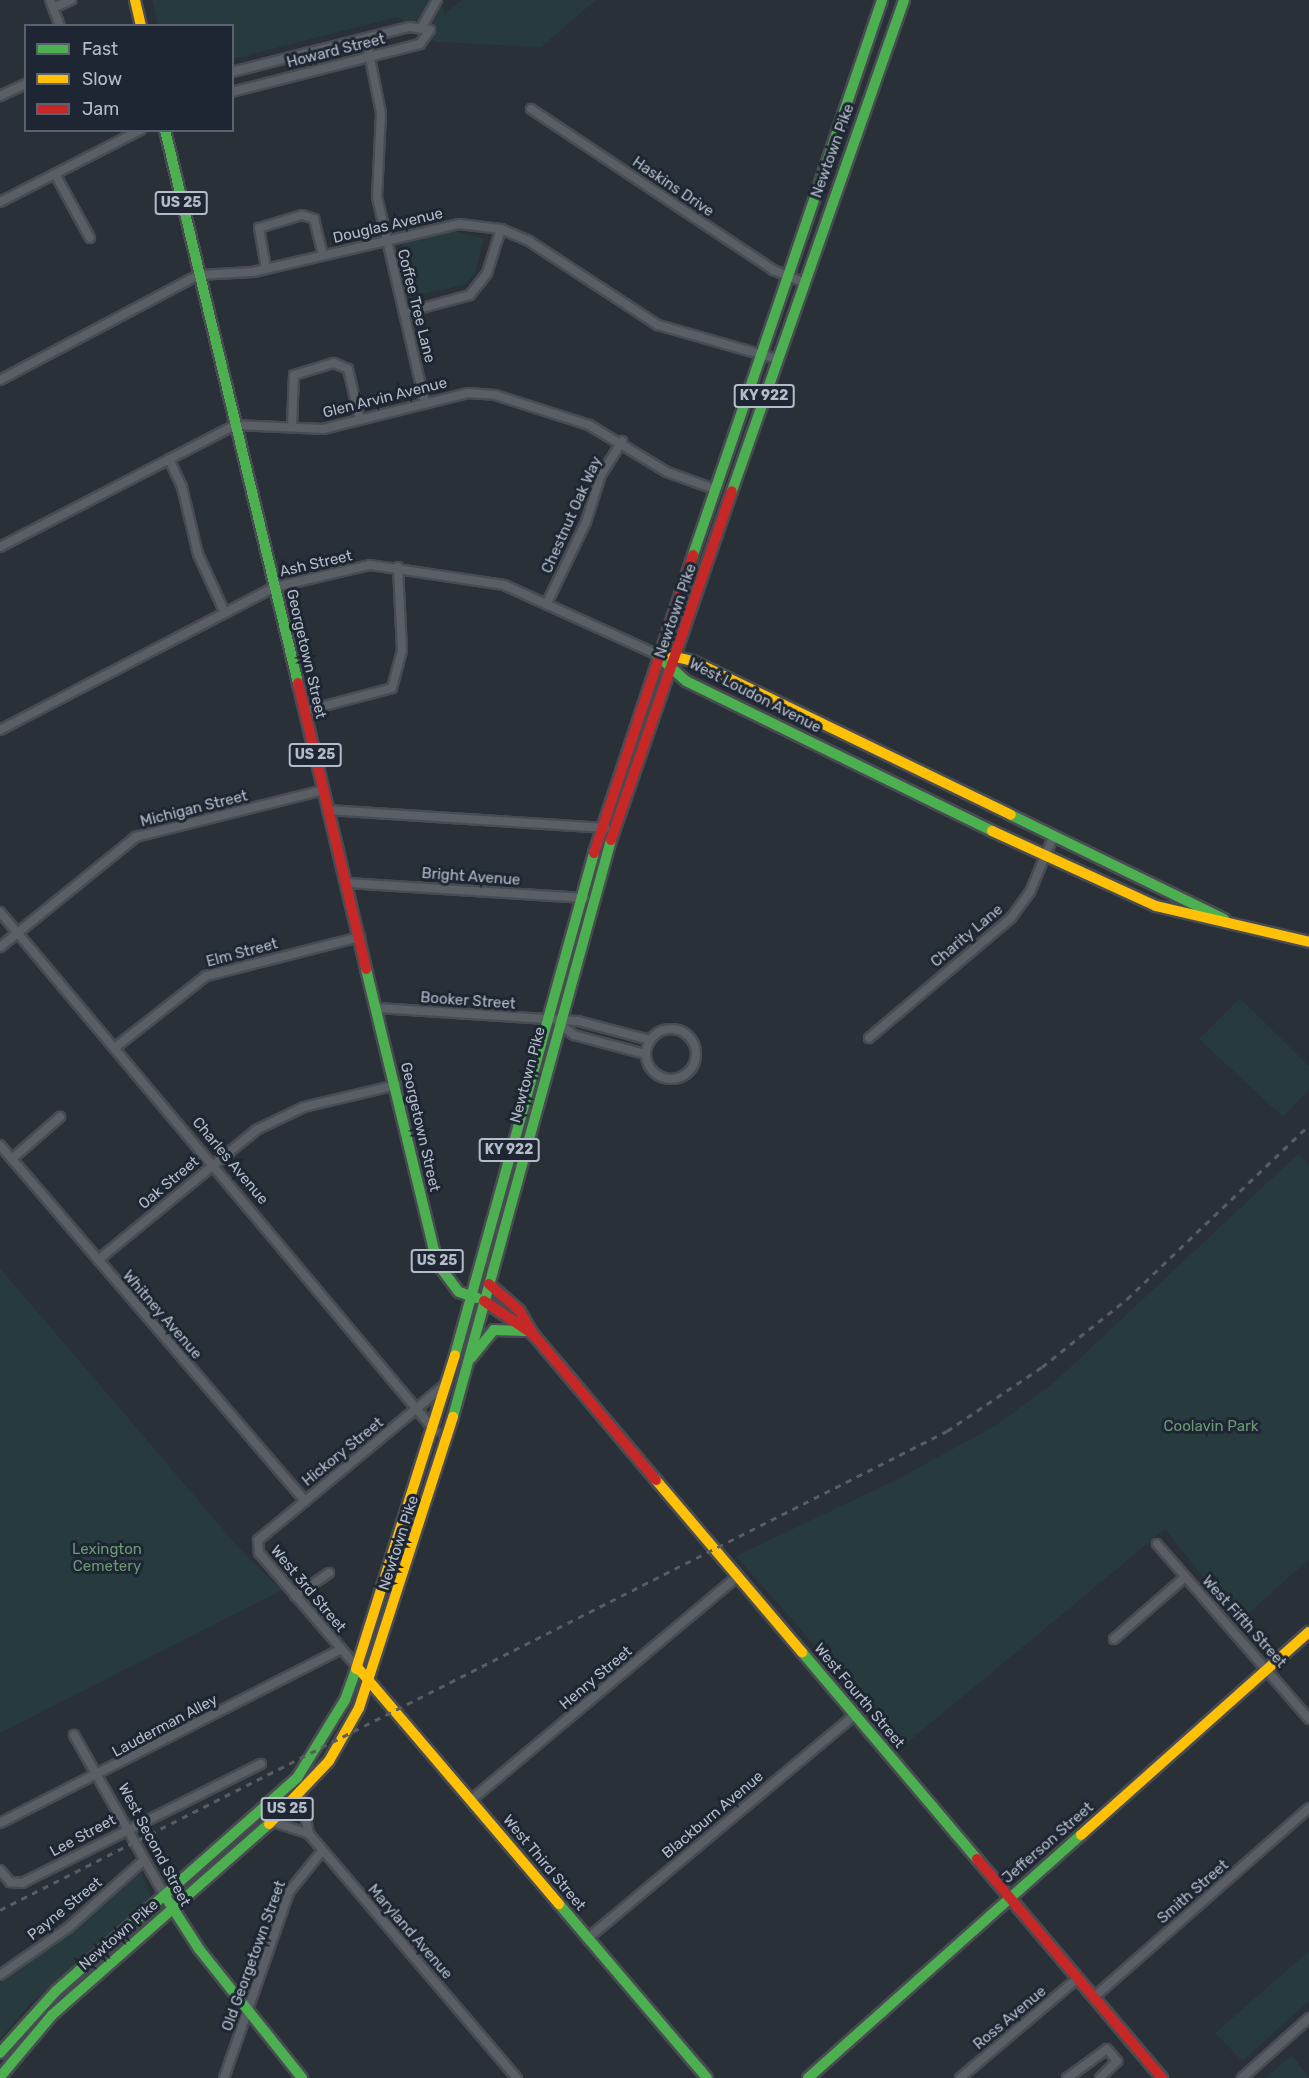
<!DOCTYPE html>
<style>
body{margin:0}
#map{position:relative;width:1309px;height:2078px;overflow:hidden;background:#2a3037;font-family:Rubik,sans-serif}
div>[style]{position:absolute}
.green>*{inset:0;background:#273a3d}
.roads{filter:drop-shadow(2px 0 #484c52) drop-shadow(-2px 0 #484c52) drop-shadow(0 2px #484c52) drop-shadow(0 -2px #484c52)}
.street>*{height:8px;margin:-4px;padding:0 4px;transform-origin:4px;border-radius:4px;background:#5a5e65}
.street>.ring{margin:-4px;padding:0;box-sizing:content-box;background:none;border:8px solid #5a5e65;border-radius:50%}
.fast>*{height:10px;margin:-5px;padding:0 5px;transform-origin:5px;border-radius:5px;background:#4caf50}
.slow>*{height:10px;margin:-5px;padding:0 5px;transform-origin:5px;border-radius:5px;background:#ffc107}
.jam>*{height:10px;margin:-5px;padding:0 5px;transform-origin:5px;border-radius:5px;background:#c62828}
.rail>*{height:3px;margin-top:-1.5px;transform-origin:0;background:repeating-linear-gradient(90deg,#585d63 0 6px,transparent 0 12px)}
span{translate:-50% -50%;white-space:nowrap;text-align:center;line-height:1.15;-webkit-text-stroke:6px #1d2632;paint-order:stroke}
.shield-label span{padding:2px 4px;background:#1d2632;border:2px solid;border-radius:4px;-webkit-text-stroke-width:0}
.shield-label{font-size:14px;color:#b3bcc8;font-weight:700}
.street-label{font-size:15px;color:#b3bcc8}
.park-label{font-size:15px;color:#6b9973}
.legend{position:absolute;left:24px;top:24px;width:210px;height:108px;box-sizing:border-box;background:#1d2632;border:2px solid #59626e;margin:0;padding:8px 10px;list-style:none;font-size:18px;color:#b3bcc8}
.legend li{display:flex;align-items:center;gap:12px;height:30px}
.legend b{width:30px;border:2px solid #59626e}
</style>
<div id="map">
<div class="green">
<i style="clip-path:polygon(152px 0,440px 0,445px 13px,463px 0,596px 0,541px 47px,436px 42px,397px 17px,233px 59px,232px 26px,158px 25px)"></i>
<i style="clip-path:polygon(455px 231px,484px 238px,475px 273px,464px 285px,413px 296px,400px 248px,406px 240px)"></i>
<i style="clip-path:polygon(1240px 998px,1309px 1066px,1309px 1090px,1283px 1117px,1199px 1039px)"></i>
<i style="clip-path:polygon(1298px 1154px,1309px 1165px,1309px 1559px,1239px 1622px,1165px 1529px,903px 1746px,736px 1556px,898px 1479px,993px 1427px,1049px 1387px)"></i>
<i style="clip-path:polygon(0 1268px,238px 1547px,282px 1590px,0 1733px)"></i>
<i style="clip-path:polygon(141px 1872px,151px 1898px,32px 2002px,0 2039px,0 1981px,63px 1939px)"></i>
<i style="clip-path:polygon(1309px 1951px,1309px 2001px,1242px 2061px,1215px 2033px)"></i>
<i style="clip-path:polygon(1292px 2055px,1309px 2078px,1265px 2078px)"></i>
</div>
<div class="roads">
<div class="street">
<i style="left:50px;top:0;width:28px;rotate:69deg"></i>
<i style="left:53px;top:8px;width:20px;rotate:-24deg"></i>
<i style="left:423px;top:25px;width:29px;rotate:-61deg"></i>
<i style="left:366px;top:38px;width:76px;rotate:78.7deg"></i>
<i style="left:381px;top:113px;width:84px;rotate:92.7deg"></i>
<i style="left:377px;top:197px;width:212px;rotate:76.9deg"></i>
<i style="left:232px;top:72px;width:183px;rotate:-14.3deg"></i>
<i style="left:409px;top:27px;width:21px;rotate:8deg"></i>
<i style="left:430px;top:30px;width:17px;rotate:126deg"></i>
<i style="left:420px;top:44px;width:194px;rotate:165.7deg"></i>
<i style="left:0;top:96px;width:29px;rotate:-25deg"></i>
<i style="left:531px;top:109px;width:291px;rotate:33.6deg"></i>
<i style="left:773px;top:270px;width:31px;rotate:22deg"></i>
<i style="left:55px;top:174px;width:73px;rotate:61.3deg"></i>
<i style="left:0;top:202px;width:158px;rotate:-27.1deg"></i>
<i style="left:266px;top:268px;width:41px;rotate:-99.9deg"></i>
<i style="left:259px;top:228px;width:45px;rotate:-16.8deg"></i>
<i style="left:302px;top:215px;width:13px;rotate:18deg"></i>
<i style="left:314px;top:219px;width:37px;rotate:76deg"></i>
<i style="left:404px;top:313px;width:68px;rotate:-15.3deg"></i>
<i style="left:470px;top:295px;width:28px;rotate:-52deg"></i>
<i style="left:487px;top:273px;width:46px;rotate:-72.3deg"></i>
<i style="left:0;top:380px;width:224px;rotate:-27.9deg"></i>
<i style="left:198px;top:275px;width:55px;rotate:-3.1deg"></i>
<i style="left:253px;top:272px;width:212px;rotate:-13.1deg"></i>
<i style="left:459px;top:224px;width:42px;rotate:6.8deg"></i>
<i style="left:501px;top:229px;width:30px;rotate:23deg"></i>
<i style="left:529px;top:241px;width:154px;rotate:33.1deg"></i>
<i style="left:658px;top:325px;width:124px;rotate:15.9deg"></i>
<i style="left:292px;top:426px;width:51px;rotate:-87.8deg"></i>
<i style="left:294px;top:375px;width:42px;rotate:-16.7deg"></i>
<i style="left:334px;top:363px;width:15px;rotate:23deg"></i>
<i style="left:348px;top:369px;width:52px;rotate:76.8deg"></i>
<i style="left:169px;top:459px;width:31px;rotate:65deg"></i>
<i style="left:182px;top:487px;width:69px;rotate:76.6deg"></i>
<i style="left:198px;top:554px;width:65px;rotate:65.4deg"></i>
<i style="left:0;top:547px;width:265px;rotate:-27.4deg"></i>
<i style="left:235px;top:425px;width:88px;rotate:2.6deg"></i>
<i style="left:323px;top:429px;width:149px;rotate:-13.9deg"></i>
<i style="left:468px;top:393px;width:27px;rotate:4deg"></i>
<i style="left:495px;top:395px;width:99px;rotate:17.7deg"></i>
<i style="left:589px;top:425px;width:91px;rotate:31.1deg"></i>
<i style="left:667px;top:472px;width:50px;rotate:19.9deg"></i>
<i style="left:548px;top:601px;width:88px;rotate:-64.3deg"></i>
<i style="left:586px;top:522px;width:49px;rotate:-72.3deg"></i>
<i style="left:601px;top:475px;width:40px;rotate:-58deg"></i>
<i style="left:305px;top:711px;width:90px;rotate:-14.8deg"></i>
<i style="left:392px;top:688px;width:39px;rotate:-75deg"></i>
<i style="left:402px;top:650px;width:83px;rotate:-92.8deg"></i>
<i style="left:0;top:730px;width:310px;rotate:-27.5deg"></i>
<i style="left:275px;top:587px;width:98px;rotate:-13deg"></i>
<i style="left:370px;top:565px;width:135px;rotate:8.5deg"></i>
<i style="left:504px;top:585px;width:167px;rotate:24.4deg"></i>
<i style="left:328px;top:810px;width:278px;rotate:3.7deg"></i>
<i style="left:347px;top:883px;width:238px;rotate:3.6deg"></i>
<i style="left:0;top:912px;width:677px;rotate:50.03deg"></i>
<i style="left:0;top:947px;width:175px;rotate:-39deg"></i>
<i style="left:136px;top:837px;width:193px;rotate:-14.1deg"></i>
<i style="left:377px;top:1008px;width:201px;rotate:3.7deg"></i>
<i style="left:578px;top:1021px;width:74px;rotate:14.8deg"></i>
<i style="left:559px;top:1024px;width:19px;rotate:36deg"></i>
<i style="left:574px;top:1035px;width:73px;rotate:15deg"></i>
<i class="ring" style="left:646px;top:1029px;width:42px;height:42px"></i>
<i style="left:869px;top:1038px;width:186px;rotate:-40.2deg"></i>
<i style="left:1011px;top:918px;width:32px;rotate:-54deg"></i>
<i style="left:1030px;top:892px;width:62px;rotate:-67.2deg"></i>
<i style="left:117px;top:1046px;width:113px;rotate:-38.2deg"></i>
<i style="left:206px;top:976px;width:159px;rotate:-14.2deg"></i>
<i style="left:0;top:1145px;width:469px;rotate:49.4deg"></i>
<i style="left:12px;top:1159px;width:64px;rotate:-41.2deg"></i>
<i style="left:98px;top:1260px;width:205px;rotate:-39.4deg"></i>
<i style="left:256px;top:1130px;width:53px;rotate:-25.6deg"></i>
<i style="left:304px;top:1107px;width:95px;rotate:-13.4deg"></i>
<i style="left:1157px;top:1544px;width:232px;rotate:49deg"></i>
<i style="left:295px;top:1596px;width:41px;rotate:-34.1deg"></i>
<i style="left:1114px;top:1639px;width:94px;rotate:-41.1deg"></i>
<i style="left:358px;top:1668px;width:152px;rotate:-130.7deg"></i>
<i style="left:259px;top:1553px;width:13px;rotate:-94deg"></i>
<i style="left:258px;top:1540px;width:244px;rotate:-39.7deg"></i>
<i style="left:74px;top:1735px;width:185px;rotate:60.5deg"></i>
<i style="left:301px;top:1796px;width:39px;rotate:78deg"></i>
<i style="left:309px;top:1834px;width:321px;rotate:49.6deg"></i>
<i style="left:471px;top:1800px;width:349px;rotate:-40deg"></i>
<i style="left:273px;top:1822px;width:38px;rotate:18deg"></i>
<i style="left:0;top:1823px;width:383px;rotate:-27deg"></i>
<i style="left:0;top:1870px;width:16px;rotate:50deg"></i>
<i style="left:10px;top:1882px;width:12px;rotate:5deg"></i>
<i style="left:22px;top:1883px;width:267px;rotate:-26.5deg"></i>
<i style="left:588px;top:1938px;width:349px;rotate:-39.9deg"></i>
<i style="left:0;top:1975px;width:83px;rotate:-34.7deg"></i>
<i style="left:68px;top:1928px;width:102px;rotate:-41.8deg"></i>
<i style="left:1094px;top:1997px;width:286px;rotate:-41.3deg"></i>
<i style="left:224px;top:2078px;width:197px;rotate:-70.7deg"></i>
<i style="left:289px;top:1892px;width:53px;rotate:-51.2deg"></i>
<i style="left:960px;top:2078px;width:155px;rotate:-40.3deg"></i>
<i style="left:1067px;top:2078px;width:49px;rotate:-35.9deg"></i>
<i style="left:1107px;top:2049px;width:16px;rotate:50deg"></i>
<i style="left:1117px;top:2061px;width:24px;rotate:135deg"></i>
<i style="left:1242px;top:2078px;width:90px;rotate:-41.8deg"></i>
</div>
<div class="fast">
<i style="left:165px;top:130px;width:569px;rotate:76.48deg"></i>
<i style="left:732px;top:491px;width:520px;rotate:-70.69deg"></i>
<i style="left:693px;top:555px;width:586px;rotate:-71.19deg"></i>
<i style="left:656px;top:654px;width:40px;rotate:42deg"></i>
<i style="left:686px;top:681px;width:341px;rotate:26.1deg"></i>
<i style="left:1011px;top:815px;width:237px;rotate:26deg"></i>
<i style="left:366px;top:969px;width:302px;rotate:76.4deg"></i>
<i style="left:437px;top:1263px;width:36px;rotate:53deg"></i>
<i style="left:459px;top:1292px;width:19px;rotate:18deg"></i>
<i style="left:455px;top:1355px;width:521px;rotate:-74.52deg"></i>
<i style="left:471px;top:1358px;width:36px;rotate:-51deg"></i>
<i style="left:494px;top:1330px;width:31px;rotate:2deg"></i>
<i style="left:453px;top:1417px;width:598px;rotate:-74.69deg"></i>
<i style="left:802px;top:1652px;width:271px;rotate:49.8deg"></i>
<i style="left:165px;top:1896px;width:63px;rotate:57.3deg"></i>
<i style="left:199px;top:1949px;width:165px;rotate:51.4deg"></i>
<i style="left:559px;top:1904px;width:228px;rotate:49.6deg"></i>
<i style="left:0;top:2053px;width:84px;rotate:-47.9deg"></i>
<i style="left:56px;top:1991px;width:322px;rotate:-41.5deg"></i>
<i style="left:297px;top:1778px;width:92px;rotate:-58.4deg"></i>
<i style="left:345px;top:1700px;width:33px;rotate:-70deg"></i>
<i style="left:0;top:2077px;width:81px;rotate:-50deg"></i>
<i style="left:52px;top:2015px;width:289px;rotate:-41.4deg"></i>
<i style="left:808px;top:2078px;width:365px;rotate:-41.7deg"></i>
</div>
<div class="slow">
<i style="left:135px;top:0;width:27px;rotate:77deg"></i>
<i style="left:667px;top:655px;width:27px;rotate:13deg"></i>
<i style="left:693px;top:661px;width:353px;rotate:25.8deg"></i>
<i style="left:992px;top:831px;width:180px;rotate:24.6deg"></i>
<i style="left:1156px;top:906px;width:157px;rotate:13.2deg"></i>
<i style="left:656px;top:1480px;width:226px;rotate:49.7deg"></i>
<i style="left:358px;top:1668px;width:310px;rotate:49.6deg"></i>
<i style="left:356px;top:1669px;width:329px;rotate:-72.5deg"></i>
<i style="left:269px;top:1824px;width:87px;rotate:-46.4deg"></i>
<i style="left:329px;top:1761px;width:61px;rotate:-60.5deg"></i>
<i style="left:359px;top:1708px;width:306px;rotate:-72.1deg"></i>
<i style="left:1081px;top:1835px;width:305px;rotate:-41.7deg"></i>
</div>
<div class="jam">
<i style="left:298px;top:683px;width:294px;rotate:76.6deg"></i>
<i style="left:611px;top:840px;width:369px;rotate:-70.9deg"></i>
<i style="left:594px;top:853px;width:314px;rotate:-71.6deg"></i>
<i style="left:489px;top:1284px;width:40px;rotate:41deg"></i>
<i style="left:519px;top:1310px;width:28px;rotate:60deg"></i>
<i style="left:484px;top:1301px;width:59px;rotate:34deg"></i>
<i style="left:533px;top:1334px;width:191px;rotate:49.9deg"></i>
<i style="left:977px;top:1859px;width:287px;rotate:49.8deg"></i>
</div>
</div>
<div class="rail">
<i style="left:0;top:1910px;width:1061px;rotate:-26.83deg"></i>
<i style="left:947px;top:1431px;width:115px;rotate:-34deg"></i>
<i style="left:1042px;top:1367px;width:109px;rotate:-38.7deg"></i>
<i style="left:1127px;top:1299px;width:252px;rotate:-43.7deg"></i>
</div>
<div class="shield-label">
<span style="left:181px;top:203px">US 25</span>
<span style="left:764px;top:396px">KY 922</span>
<span style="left:315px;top:755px">US 25</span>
<span style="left:509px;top:1150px">KY 922</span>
<span style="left:437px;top:1261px">US 25</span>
<span style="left:287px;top:1809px">US 25</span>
</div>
<div class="street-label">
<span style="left:336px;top:51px;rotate:-14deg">Howard Street</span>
<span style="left:833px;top:151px;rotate:-70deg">Newtown Pike</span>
<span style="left:673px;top:187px;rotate:34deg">Haskins Drive</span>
<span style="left:388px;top:226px;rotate:-13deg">Douglas Avenue</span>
<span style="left:416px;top:306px;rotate:76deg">Coffee Tree Lane</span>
<span style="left:385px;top:398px;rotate:-14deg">Glen Arvin Avenue</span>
<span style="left:572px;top:515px;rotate:-66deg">Chestnut Oak Way</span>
<span style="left:316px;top:564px;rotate:-13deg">Ash Street</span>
<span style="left:676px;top:611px;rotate:-71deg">Newtown Pike</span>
<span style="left:306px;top:654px;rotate:77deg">Georgetown Street</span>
<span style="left:755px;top:696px;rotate:27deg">West Loudon Avenue</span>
<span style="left:194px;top:809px;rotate:-14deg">Michigan Street</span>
<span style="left:471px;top:877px;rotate:4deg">Bright Avenue</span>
<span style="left:967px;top:936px;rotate:-40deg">Charity Lane</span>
<span style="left:242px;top:953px;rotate:-15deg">Elm Street</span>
<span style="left:468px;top:1001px;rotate:4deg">Booker Street</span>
<span style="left:528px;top:1075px;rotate:-75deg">Newtown Pike</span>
<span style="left:420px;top:1127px;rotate:77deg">Georgetown Street</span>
<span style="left:230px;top:1161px;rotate:50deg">Charles Avenue</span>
<span style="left:169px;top:1183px;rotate:-40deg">Oak Street</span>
<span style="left:162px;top:1315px;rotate:49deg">Whitney Avenue</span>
<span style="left:343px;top:1452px;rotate:-39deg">Hickory Street</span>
<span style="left:399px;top:1543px;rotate:-72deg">Newtown Pike</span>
<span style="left:308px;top:1589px;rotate:50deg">West 3rd Street</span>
<span style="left:1244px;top:1622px;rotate:48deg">West Fifth Street</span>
<span style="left:596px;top:1678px;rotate:-40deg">Henry Street</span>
<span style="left:859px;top:1696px;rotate:50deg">West Fourth Street</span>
<span style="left:165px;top:1726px;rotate:-28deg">Lauderman Alley</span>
<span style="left:713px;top:1815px;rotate:-40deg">Blackburn Avenue</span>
<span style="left:83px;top:1836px;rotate:-28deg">Lee Street</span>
<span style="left:1048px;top:1843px;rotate:-41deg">Jefferson Street</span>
<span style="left:154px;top:1845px;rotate:62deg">West Second Street</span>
<span style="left:544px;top:1863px;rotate:50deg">West Third Street</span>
<span style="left:1193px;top:1892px;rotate:-41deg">Smith Street</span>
<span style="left:65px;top:1909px;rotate:-39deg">Payne Street</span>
<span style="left:410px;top:1932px;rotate:49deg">Maryland Avenue</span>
<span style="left:119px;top:1935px;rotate:-41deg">Newtown Pike</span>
<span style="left:254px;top:1956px;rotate:-70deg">Old Georgetown Street</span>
<span style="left:1010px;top:2018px;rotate:-40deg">Ross Avenue</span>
</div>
<div class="park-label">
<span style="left:1211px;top:1427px">Coolavin Park</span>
<span style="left:107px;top:1558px">Lexington<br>Cemetery</span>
</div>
<ul class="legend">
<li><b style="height:8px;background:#4caf50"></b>Fast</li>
<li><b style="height:8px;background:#ffc107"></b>Slow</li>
<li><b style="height:8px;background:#c62828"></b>Jam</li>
</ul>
</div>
